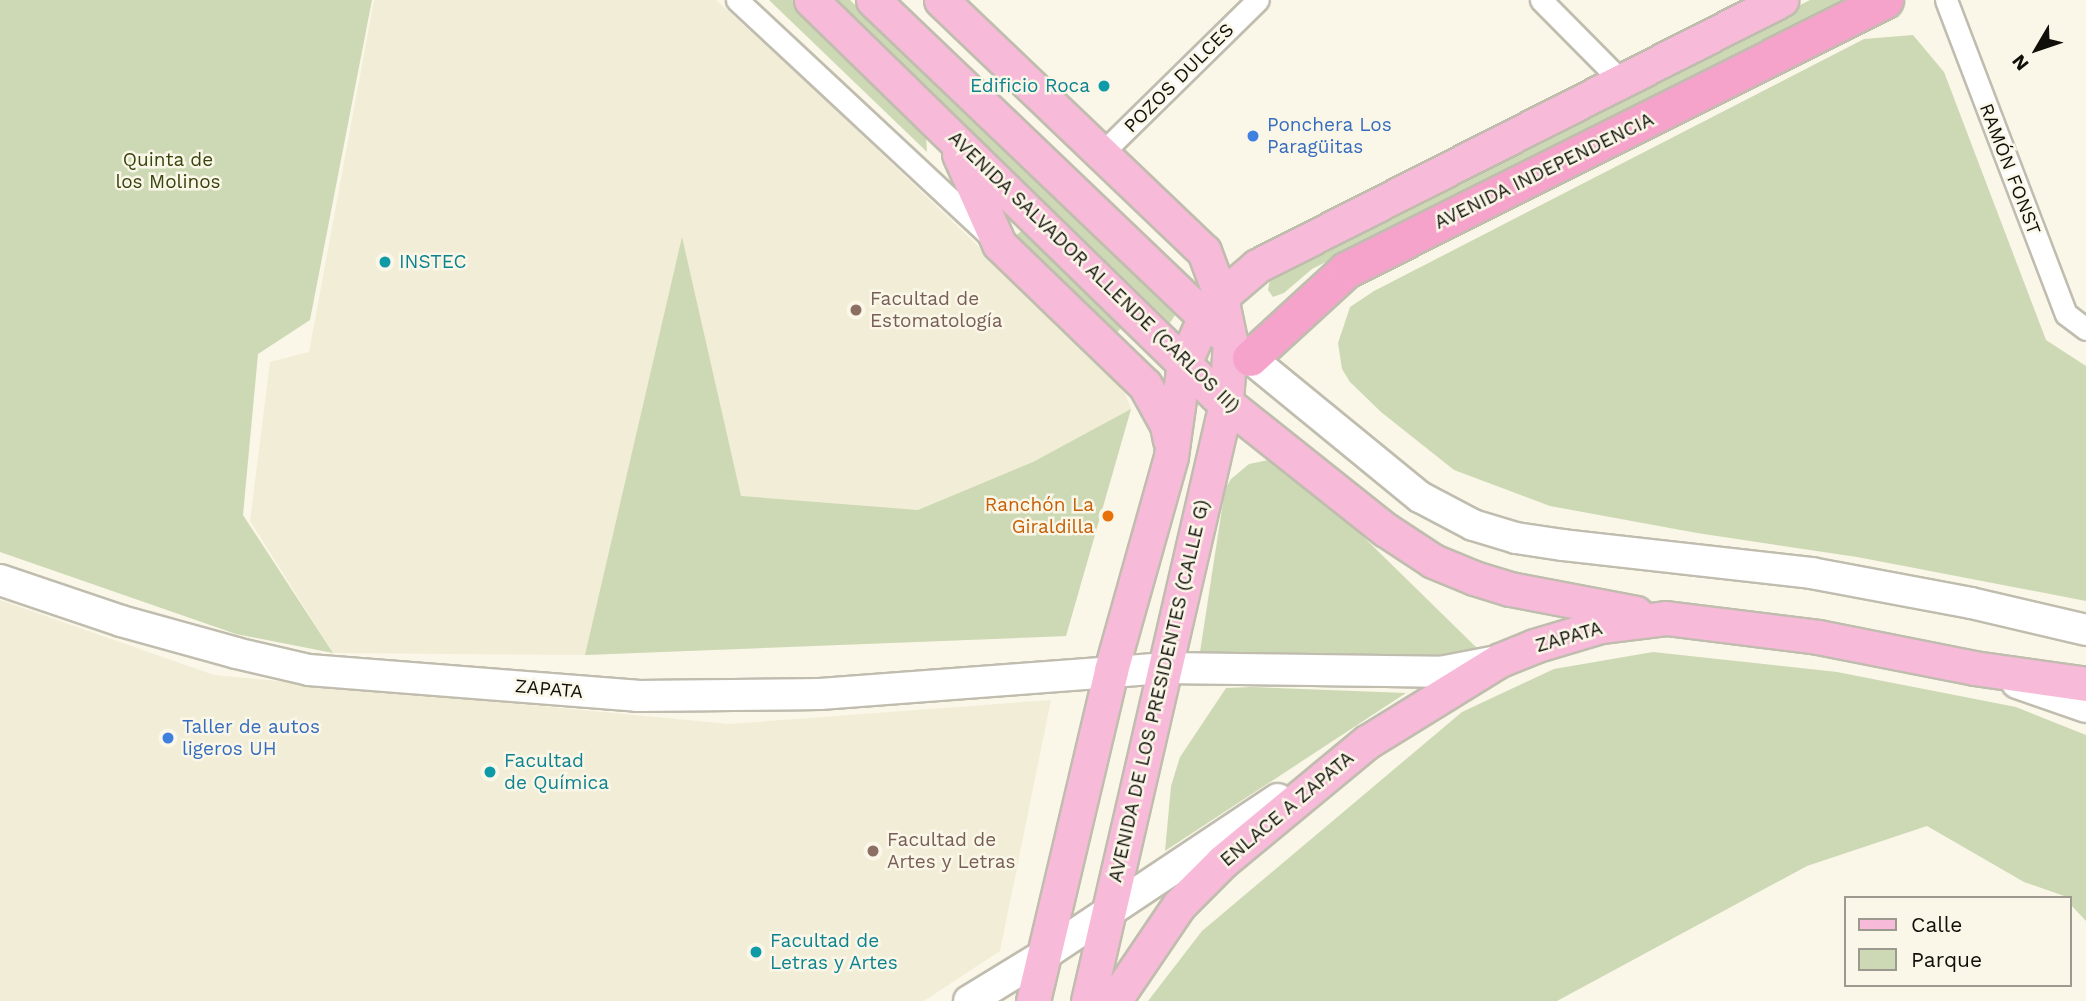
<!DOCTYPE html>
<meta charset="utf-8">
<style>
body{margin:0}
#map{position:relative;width:2086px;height:1001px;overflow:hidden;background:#faf7e8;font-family:"Work Sans",sans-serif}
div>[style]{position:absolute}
.built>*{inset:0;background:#f2edd7}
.green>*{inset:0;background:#cdd9b4}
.roads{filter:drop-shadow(2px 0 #c0bdaf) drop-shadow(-2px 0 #c0bdaf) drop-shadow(0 2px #c0bdaf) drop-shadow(0 -2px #c0bdaf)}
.minor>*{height:21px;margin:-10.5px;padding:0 10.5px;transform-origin:10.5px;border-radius:10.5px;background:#fff}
.secondary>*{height:30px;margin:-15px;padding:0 15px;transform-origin:15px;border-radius:15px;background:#fff}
.primary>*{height:33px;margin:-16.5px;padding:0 16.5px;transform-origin:16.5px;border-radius:16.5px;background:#f8bad9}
.trunk>*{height:35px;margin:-17.5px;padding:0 17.5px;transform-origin:17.5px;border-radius:17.5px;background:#f6a3cc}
.dots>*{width:19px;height:19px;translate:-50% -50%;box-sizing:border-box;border:4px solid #faf7e8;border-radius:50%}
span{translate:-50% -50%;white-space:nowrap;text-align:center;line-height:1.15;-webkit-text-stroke:5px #faf7e8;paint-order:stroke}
.street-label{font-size:19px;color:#100f0a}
.culture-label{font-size:19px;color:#0d838f}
.right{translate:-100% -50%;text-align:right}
.left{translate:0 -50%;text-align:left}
.shop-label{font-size:19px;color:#366cbe}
.park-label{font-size:19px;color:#37450d}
.education-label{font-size:19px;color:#785e54}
.food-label{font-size:19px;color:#c56008}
.legend{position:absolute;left:1844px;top:896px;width:228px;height:91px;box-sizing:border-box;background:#faf7e8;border:2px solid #9c9a8f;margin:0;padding:9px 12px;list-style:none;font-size:21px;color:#100f0a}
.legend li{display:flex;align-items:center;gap:14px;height:35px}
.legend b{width:35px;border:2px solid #9c9a8f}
.north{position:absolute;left:2002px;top:14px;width:70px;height:70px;-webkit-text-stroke:5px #faf7e8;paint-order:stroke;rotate:231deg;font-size:19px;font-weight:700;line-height:28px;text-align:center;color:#100f0a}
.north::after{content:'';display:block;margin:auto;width:24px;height:32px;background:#100f0a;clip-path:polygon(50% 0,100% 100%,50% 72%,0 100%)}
</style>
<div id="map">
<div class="built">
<i style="clip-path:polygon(374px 0,716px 0,815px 90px,1121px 383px,1131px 409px,1066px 636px,585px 655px,333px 653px,250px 521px,270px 362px,309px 352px)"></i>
<i style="clip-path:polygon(0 600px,214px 675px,729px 724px,1051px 700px,1000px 951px,924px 1001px,0 1001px)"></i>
</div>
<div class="green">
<i style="clip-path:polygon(0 0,372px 0,310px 320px,258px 354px,243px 515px,333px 653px,236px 634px,0 552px)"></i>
<i style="clip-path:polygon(769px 0,801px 0,925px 119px,927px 152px)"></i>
<i style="clip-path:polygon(836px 0,850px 0,1175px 315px,1170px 323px)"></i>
<i style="clip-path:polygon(1810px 0,1843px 0,1312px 269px,1284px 293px,1273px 297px,1268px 290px,1270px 279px,1304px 255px)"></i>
<i style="clip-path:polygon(1913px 35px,1944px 72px,2046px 340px,2086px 366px,2086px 601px,1857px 557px,1697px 533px,1550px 506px,1454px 470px,1381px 412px,1350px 382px,1342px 369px,1338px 343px,1350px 307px,1374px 291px,1864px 39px)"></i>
<i style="clip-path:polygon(1029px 225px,1128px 319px,1116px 334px,1015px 236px)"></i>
<i style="clip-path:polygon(682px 237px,741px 496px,918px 510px,1033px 462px,1131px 409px,1066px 636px,585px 655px)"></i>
<i style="clip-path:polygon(1273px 459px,1288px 463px,1478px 649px,1457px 655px,1200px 652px,1225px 489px,1231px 479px,1249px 464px)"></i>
<i style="clip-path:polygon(1653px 652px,1837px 672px,2016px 707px,2086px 735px,2086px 921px,2070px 904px,2070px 898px,2024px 882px,1927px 826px,1807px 866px,1557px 1001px,1148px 1001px,1202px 931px,1462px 712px,1554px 669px)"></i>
<i style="clip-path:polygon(1251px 687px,1406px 693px,1165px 851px,1171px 786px,1180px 757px,1226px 688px)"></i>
</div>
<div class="roads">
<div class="minor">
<i style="left:737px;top:0;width:342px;rotate:43deg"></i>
<i style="left:1541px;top:0;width:117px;rotate:45.3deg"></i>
<i style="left:1946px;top:0;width:336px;rotate:69.1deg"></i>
<i style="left:2066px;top:314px;width:25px;rotate:37deg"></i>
<i style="left:1100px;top:155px;width:221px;rotate:-44.5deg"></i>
</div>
<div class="secondary">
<i style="left:1250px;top:358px;width:220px;rotate:39.3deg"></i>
<i style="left:1420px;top:497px;width:60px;rotate:27.8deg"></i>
<i style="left:1473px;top:525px;width:45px;rotate:16.8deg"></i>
<i style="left:1516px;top:538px;width:48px;rotate:8.5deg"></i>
<i style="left:1563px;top:545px;width:250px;rotate:6.4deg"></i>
<i style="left:1811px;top:573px;width:163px;rotate:10.6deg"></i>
<i style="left:1971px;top:603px;width:118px;rotate:13.2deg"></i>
<i style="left:0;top:580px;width:128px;rotate:18.7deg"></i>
<i style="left:121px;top:621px;width:119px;rotate:15.5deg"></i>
<i style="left:236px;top:653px;width:75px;rotate:13.1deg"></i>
<i style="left:309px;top:670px;width:329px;rotate:4.5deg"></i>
<i style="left:637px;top:696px;width:183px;rotate:-0.6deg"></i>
<i style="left:820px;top:694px;width:345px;rotate:-4.3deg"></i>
<i style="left:1164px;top:668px;width:276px;rotate:0.8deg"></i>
<i style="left:1440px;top:672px;width:53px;rotate:-10.9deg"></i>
<i style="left:2017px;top:683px;width:73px;rotate:19.2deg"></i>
<i style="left:969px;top:1001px;width:88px;rotate:-31.5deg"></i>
<i style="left:1044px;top:955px;width:281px;rotate:-33.7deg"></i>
</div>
<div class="primary">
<i style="left:811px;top:0;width:566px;rotate:44.28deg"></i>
<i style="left:1216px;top:395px;width:217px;rotate:38.5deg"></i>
<i style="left:1386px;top:530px;width:56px;rotate:33.4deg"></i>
<i style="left:1433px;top:561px;width:44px;rotate:22.5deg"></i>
<i style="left:1474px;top:578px;width:38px;rotate:17deg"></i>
<i style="left:1510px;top:589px;width:128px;rotate:10.8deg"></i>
<i style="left:873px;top:0;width:481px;rotate:43.7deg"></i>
<i style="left:941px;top:0;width:364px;rotate:43.7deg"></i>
<i style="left:1204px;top:251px;width:49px;rotate:69.7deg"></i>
<i style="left:1221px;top:297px;width:44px;rotate:78.2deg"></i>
<i style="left:1230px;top:340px;width:63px;rotate:93.6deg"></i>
<i style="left:1226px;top:403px;width:614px;rotate:102.99deg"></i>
<i style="left:959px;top:154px;width:98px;rotate:66deg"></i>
<i style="left:999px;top:244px;width:203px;rotate:44deg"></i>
<i style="left:1145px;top:385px;width:46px;rotate:61.2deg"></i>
<i style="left:1167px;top:425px;width:15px;rotate:79deg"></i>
<i style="left:1033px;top:1001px;width:340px;rotate:-76.7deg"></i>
<i style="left:1111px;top:670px;width:222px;rotate:-74.3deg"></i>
<i style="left:1171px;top:456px;width:93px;rotate:-82deg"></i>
<i style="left:1184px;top:364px;width:52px;rotate:-66.4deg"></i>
<i style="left:1205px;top:316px;width:25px;rotate:-50deg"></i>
<i style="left:1221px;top:297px;width:48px;rotate:-40.7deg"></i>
<i style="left:1257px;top:266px;width:588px;rotate:-26.91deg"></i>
<i style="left:1114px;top:1001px;width:116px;rotate:-55.9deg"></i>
<i style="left:1179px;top:905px;width:62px;rotate:-45deg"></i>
<i style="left:1223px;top:861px;width:187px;rotate:-39.6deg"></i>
<i style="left:1367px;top:742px;width:156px;rotate:-31.7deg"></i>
<i style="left:1500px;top:660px;width:37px;rotate:-22deg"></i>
<i style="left:1534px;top:646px;width:70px;rotate:-16.6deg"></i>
<i style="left:1601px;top:626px;width:65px;rotate:-7deg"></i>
<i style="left:1666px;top:618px;width:153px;rotate:7.1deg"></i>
<i style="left:1818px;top:637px;width:159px;rotate:11.2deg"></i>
<i style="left:1974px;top:668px;width:113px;rotate:8.1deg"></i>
</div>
<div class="trunk">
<i style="left:1250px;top:358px;width:130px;rotate:-42.5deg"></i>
<i style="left:1346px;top:270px;width:603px;rotate:-26.61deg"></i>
</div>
</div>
<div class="dots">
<i style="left:1104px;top:86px;background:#0f9aa8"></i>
<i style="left:1253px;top:136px;background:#3f7fe0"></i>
<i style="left:385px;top:262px;background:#0f9aa8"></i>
<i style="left:856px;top:310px;background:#8d6e63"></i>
<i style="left:1108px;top:516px;background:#e8710a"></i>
<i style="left:168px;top:738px;background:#3f7fe0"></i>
<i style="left:490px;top:772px;background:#0f9aa8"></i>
<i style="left:873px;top:851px;background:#8d6e63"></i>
<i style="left:756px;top:952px;background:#0f9aa8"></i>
</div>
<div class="street-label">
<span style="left:1179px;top:78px;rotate:-45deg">POZOS DULCES</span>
<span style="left:2010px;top:169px;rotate:69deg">RAMÓN FONST</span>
<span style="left:1544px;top:171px;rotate:-26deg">AVENIDA INDEPENDENCIA</span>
<span style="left:1094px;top:272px;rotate:44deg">AVENIDA SALVADOR ALLENDE (CARLOS III)</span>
<span style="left:1569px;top:637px;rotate:-16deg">ZAPATA</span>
<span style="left:549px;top:689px;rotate:5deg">ZAPATA</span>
<span style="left:1159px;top:691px;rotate:-77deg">AVENIDA DE LOS PRESIDENTES (CALLE G)</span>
<span style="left:1287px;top:809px;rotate:-40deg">ENLACE A ZAPATA</span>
</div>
<div class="culture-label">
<span class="right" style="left:1090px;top:86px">Edificio Roca</span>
<span class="left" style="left:399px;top:262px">INSTEC</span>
<span class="left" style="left:504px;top:772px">Facultad<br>de Química</span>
<span class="left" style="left:770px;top:952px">Facultad de<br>Letras y Artes</span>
</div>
<div class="shop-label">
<span class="left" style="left:1267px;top:136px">Ponchera Los<br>Paragüitas</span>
<span class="left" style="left:182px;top:738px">Taller de autos<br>ligeros UH</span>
</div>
<div class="park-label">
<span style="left:168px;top:171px">Quinta de<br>los Molinos</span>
</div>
<div class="education-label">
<span class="left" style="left:870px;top:310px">Facultad de<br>Estomatología</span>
<span class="left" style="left:887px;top:851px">Facultad de<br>Artes y Letras</span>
</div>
<div class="food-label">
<span class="right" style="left:1094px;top:516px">Ranchón La<br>Giraldilla</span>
</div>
<ul class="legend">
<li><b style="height:9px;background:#f8bad9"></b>Calle</li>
<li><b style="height:19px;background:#cdd9b4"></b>Parque</li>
</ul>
<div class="north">N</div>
</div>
